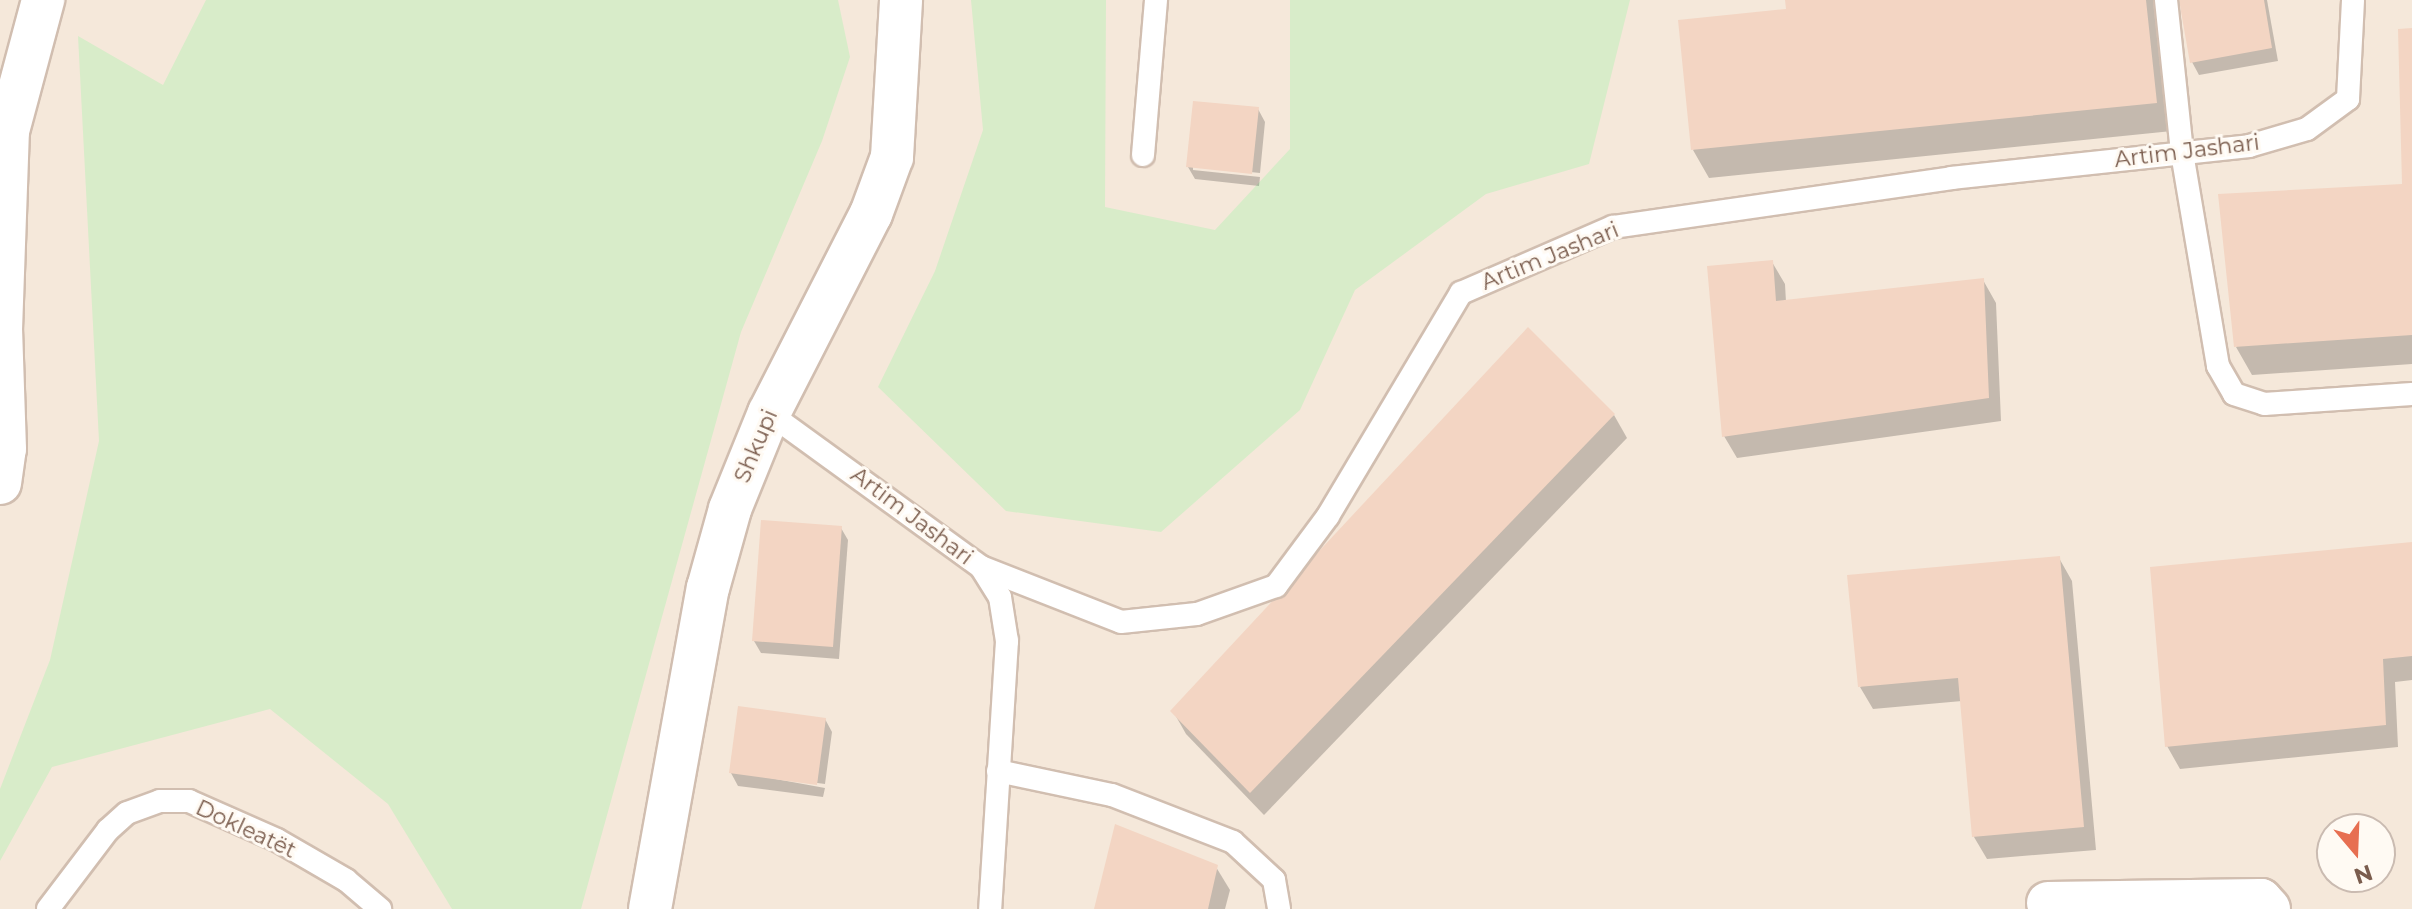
<!DOCTYPE html>
<meta charset="utf-8">
<style>
body{margin:0}
#map{position:relative;width:2412px;height:909px;overflow:hidden;background:#fdf6ec;font-family:Montserrat,sans-serif}
div>[style]{position:absolute}
.residential>*{inset:0;background:#f5e8da}
.green>*{inset:0;background:#d8ecc9}
.shadow>*{inset:0;background:#0003}
.building>*{inset:0;background:#f3d5c3}
.roads{filter:drop-shadow(2px 0 #d1beb0) drop-shadow(-2px 0 #d1beb0) drop-shadow(0 2px #d1beb0) drop-shadow(0 -2px #d1beb0)}
.lane>*{height:22px;margin:-11px;padding:0 11px;transform-origin:11px;border-radius:11px;background:#fff}
.street>*{height:42px;margin:-21px;padding:0 21px;transform-origin:21px;border-radius:21px;background:#fff}
span{translate:-50% -50%;white-space:nowrap;text-align:center;line-height:1.15;-webkit-text-stroke:6px #fffaf3;paint-order:stroke}
.street-label{font-size:22px;color:#7a5c4d}
.north{position:absolute;left:2316px;top:813px;width:80px;height:80px;box-sizing:border-box;background:#fffaf3;border:2px solid #cabbb1;border-radius:50%;rotate:161deg;font-size:22px;font-weight:700;line-height:32px;text-align:center;color:#7a5c4d}
.north::after{content:'';display:block;margin:auto;width:28px;height:36px;background:#e76f51;clip-path:polygon(50% 0,100% 100%,50% 72%,0 100%)}
</style>
<div id="map">
<div class="residential">
<i style="clip-path:polygon(evenodd,0 0,2412px 0,2412px 909px,0 909px,0 0,2332px 829px,2380px 829px,2380px 877px,2332px 877px,2332px 829px)"></i>
</div>
<div class="green">
<i style="clip-path:polygon(206px 0,838px 0,850px 57px,822px 141px,741px 332px,581px 909px,452px 909px,388px 804px,270px 709px,52px 767px,0 861px,0 789px,50px 660px,99px 441px,78px 36px,163px 85px)"></i>
<i style="clip-path:polygon(971px 0,1106px 0,1105px 207px,1215px 230px,1290px 149px,1290px 0,1630px 0,1589px 164px,1486px 194px,1355px 290px,1300px 410px,1161px 532px,1006px 511px,878px 387px,935px 271px,983px 130px)"></i>
</div>
<div class="shadow">
<i style="clip-path:polygon(1787px 0,2159px 0,2172px 131px,1709px 178px,1693px 150px,1788px 11px)"></i>
<i style="clip-path:polygon(2181px 0,2267px 0,2278px 61px,2199px 75px,2192px 62px)"></i>
<i style="clip-path:polygon(2412px 30px,2412px 364px,2252px 375px,2236px 347px,2404px 186px)"></i>
<i style="clip-path:polygon(1258px 109px,1265px 122px,1260px 173px,1193px 166px,1193px 170px,1260px 177px,1259px 186px,1195px 179px,1188px 167px)"></i>
<i style="clip-path:polygon(1772px 262px,1785px 284px,1786px 302px,1983px 280px,1996px 303px,2001px 421px,1737px 458px,1724px 436px)"></i>
<i style="clip-path:polygon(1614px 415px,1627px 438px,1264px 815px,1186px 734px,1173px 711px)"></i>
<i style="clip-path:polygon(841px 528px,848px 540px,839px 659px,761px 653px,754px 641px)"></i>
<i style="clip-path:polygon(2412px 544px,2412px 680px,2395px 682px,2398px 747px,2180px 769px,2167px 746px)"></i>
<i style="clip-path:polygon(2059px 558px,2072px 581px,2096px 850px,1987px 859px,1974px 837px,1962px 701px,1873px 709px,1860px 687px)"></i>
<i style="clip-path:polygon(825px 719px,832px 732px,825px 784px,737px 772px,825px 788px,823px 797px,738px 786px,731px 773px)"></i>
<i style="clip-path:polygon(1216px 867px,1230px 890px,1225px 909px,1096px 909px)"></i>
</div>
<div class="building">
<i style="clip-path:polygon(1785px 0,2146px 0,2157px 103px,1691px 150px,1678px 20px,1786px 9px)"></i>
<i style="clip-path:polygon(2179px 0,2264px 0,2272px 48px,2190px 63px)"></i>
<i style="clip-path:polygon(2412px 28px,2412px 335px,2234px 347px,2218px 194px,2402px 184px,2398px 29px)"></i>
<i style="clip-path:polygon(1193px 101px,1259px 107px,1252px 174px,1186px 167px)"></i>
<i style="clip-path:polygon(1773px 260px,1776px 301px,1984px 278px,1989px 398px,1722px 437px,1707px 266px)"></i>
<i style="clip-path:polygon(1528px 327px,1615px 414px,1250px 793px,1170px 711px)"></i>
<i style="clip-path:polygon(761px 520px,842px 526px,833px 647px,752px 641px)"></i>
<i style="clip-path:polygon(2412px 542px,2412px 656px,2383px 659px,2386px 725px,2165px 747px,2150px 567px)"></i>
<i style="clip-path:polygon(2060px 556px,2084px 827px,1972px 837px,1958px 678px,1858px 687px,1847px 575px)"></i>
<i style="clip-path:polygon(738px 706px,826px 718px,817px 785px,729px 773px)"></i>
<i style="clip-path:polygon(1115px 824px,1218px 865px,1208px 909px,1094px 909px)"></i>
</div>
<div class="roads">
<div class="lane">
<i style="left:2166px;top:0;width:154px;rotate:84deg"></i>
<i style="left:2182px;top:153px;width:216px;rotate:80.4deg"></i>
<i style="left:2218px;top:366px;width:32px;rotate:60deg"></i>
<i style="left:2234px;top:394px;width:32px;rotate:18deg"></i>
<i style="left:2264px;top:404px;width:148px;rotate:-3.9deg"></i>
<i style="left:1143px;top:155px;width:156px;rotate:-85.2deg"></i>
<i style="left:769px;top:413px;width:262px;rotate:36deg"></i>
<i style="left:981px;top:567px;width:150px;rotate:21.4deg"></i>
<i style="left:1121px;top:622px;width:76px;rotate:-6deg"></i>
<i style="left:1197px;top:614px;width:84px;rotate:-19.5deg"></i>
<i style="left:1276px;top:586px;width:87px;rotate:-53.4deg"></i>
<i style="left:1328px;top:516px;width:260px;rotate:-59.2deg"></i>
<i style="left:1461px;top:293px;width:166px;rotate:-23.5deg"></i>
<i style="left:1613px;top:227px;width:342px;rotate:-8.2deg"></i>
<i style="left:1951px;top:178px;width:300px;rotate:-6.1deg"></i>
<i style="left:2249px;top:146px;width:60px;rotate:-16.3deg"></i>
<i style="left:2307px;top:129px;width:51px;rotate:-36.2deg"></i>
<i style="left:2348px;top:99px;width:99px;rotate:-87.1deg"></i>
<i style="left:981px;top:567px;width:36px;rotate:58deg"></i>
<i style="left:1000px;top:597px;width:45px;rotate:81deg"></i>
<i style="left:1007px;top:641px;width:269px;rotate:93.6deg"></i>
<i style="left:998px;top:771px;width:116px;rotate:11.9deg"></i>
<i style="left:1112px;top:795px;width:130px;rotate:21.2deg"></i>
<i style="left:1233px;top:842px;width:56px;rotate:42.8deg"></i>
<i style="left:1274px;top:880px;width:29px;rotate:80deg"></i>
<i style="left:48px;top:909px;width:99px;rotate:-52.8deg"></i>
<i style="left:108px;top:830px;width:25px;rotate:-42deg"></i>
<i style="left:127px;top:813px;width:35px;rotate:-20deg"></i>
<i style="left:160px;top:801px;width:29px"></i>
<i style="left:189px;top:801px;width:96px;rotate:23.9deg"></i>
<i style="left:277px;top:840px;width:80px;rotate:30.1deg"></i>
<i style="left:346px;top:880px;width:45px;rotate:40.5deg"></i>
</div>
<div class="street">
<i style="left:0;top:483px;width:34px;rotate:-82deg"></i>
<i style="left:5px;top:449px;width:119px;rotate:-91.9deg"></i>
<i style="left:1px;top:330px;width:199px;rotate:-88deg"></i>
<i style="left:8px;top:131px;width:136px;rotate:-75deg"></i>
<i style="left:2048px;top:903px;width:213px;rotate:-0.8deg"></i>
<i style="left:2261px;top:900px;width:12px;rotate:48deg"></i>
<i style="left:650px;top:909px;width:326px;rotate:-79.8deg"></i>
<i style="left:708px;top:588px;width:82px;rotate:-74.4deg"></i>
<i style="left:730px;top:509px;width:104px;rotate:-67.9deg"></i>
<i style="left:769px;top:413px;width:224px;rotate:-62.9deg"></i>
<i style="left:871px;top:214px;width:61px;rotate:-69.8deg"></i>
<i style="left:892px;top:157px;width:157px;rotate:-86.7deg"></i>
</div>
</div>
<div class="street-label">
<span style="left:2187px;top:151px;rotate:-7deg">Artim Jashari</span>
<span style="left:1550px;top:256px;rotate:-22deg">Artim Jashari</span>
<span style="left:756px;top:446px;rotate:-67deg">Shkupi</span>
<span style="left:912px;top:516px;rotate:37deg">Artim Jashari</span>
<span style="left:246px;top:829px;rotate:25deg">Dokleatët</span>
</div>
<div class="north">N</div>
</div>
